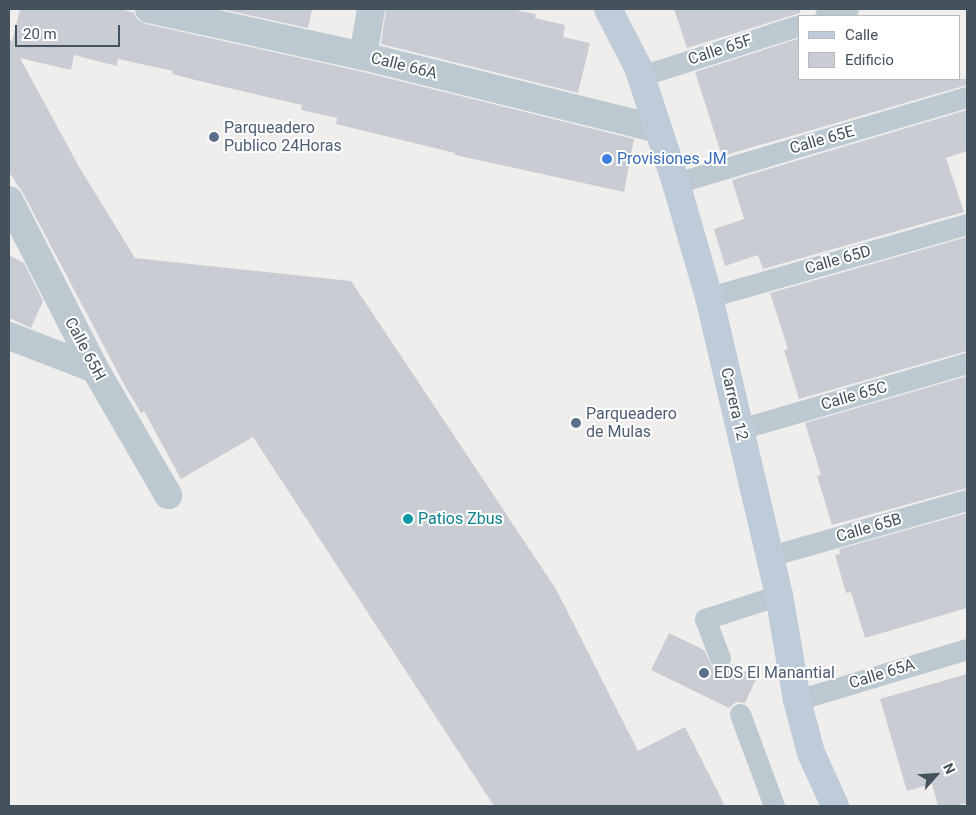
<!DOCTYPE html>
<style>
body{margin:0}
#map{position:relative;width:976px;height:815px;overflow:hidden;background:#f0eded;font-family:Roboto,sans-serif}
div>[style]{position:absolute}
.building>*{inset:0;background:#c9cdd3}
.lane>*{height:21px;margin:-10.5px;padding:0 10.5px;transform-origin:10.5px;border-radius:10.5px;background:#bcc9d1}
.street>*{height:28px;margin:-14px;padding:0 14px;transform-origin:14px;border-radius:14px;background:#bcc9d1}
.secondary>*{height:28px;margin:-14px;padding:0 14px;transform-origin:14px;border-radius:14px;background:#beccd9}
.dots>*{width:14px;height:14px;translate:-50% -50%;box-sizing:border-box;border:2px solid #fff;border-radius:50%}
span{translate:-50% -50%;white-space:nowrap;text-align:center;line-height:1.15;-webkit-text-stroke:4px #fff;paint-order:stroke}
.street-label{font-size:16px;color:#44525d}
.service-label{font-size:16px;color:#4e5e75}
.left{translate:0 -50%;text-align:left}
.shop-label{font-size:16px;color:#366cbe}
.culture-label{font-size:16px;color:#0d838f}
.frame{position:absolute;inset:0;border:10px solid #44525d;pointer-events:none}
.legend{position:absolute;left:798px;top:15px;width:162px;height:65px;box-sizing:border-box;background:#fff;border:1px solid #b4babe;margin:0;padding:6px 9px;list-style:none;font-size:15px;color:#44525d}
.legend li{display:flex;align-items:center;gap:10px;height:25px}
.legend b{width:25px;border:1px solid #b4babe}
.north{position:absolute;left:911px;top:750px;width:50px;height:50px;-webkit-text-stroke:4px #fff;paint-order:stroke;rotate:64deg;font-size:14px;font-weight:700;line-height:20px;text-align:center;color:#44525d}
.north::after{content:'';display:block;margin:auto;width:18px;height:22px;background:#44525d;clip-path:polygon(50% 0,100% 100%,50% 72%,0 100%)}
.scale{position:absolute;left:15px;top:25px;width:105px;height:22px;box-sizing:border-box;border:2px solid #44525d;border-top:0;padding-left:6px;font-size:15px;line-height:18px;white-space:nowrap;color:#44525d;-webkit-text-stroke:4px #fff;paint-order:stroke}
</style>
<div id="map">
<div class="building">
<i style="clip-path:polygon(20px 9px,120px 9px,134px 13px,138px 20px,146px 24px,359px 71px,634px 139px,624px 192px,455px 155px,455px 153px,336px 124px,337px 118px,301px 110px,302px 105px,207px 83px,172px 74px,173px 71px,118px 59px,117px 66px,74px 55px,71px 70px,20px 58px,78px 165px,135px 258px,351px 281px,556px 589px,638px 751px,685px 727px,725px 806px,494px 806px,253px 437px,181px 479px,144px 411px,141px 413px,126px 388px,23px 193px,9px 172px,9px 37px,12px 42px)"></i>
<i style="clip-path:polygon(221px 9px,312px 9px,308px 28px)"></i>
<i style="clip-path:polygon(386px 9px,511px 9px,536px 14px,535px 18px,565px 25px,563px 37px,590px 43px,578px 93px,381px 44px)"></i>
<i style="clip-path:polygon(674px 9px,800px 9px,800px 13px,687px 48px)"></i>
<i style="clip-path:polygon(800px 38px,800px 79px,967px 79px,967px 85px,722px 156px,695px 72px)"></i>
<i style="clip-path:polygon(967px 110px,967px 151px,946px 158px,964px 212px,763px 269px,758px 255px,725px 266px,714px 229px,744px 219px,732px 180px)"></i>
<i style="clip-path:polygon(967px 237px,967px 351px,799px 399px,784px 350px,788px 349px,770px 293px)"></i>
<i style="clip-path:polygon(9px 255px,24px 263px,43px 301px,31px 328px,9px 318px)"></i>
<i style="clip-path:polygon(967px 376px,967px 488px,832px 525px,817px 476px,821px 475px,805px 423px)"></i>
<i style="clip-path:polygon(967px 513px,967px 608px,865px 638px,851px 592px,846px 593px,835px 555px,840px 554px,839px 549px)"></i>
<i style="clip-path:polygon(669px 633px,704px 650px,713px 668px,724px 670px,731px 664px,757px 677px,745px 703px,736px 702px,729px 708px,651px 670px)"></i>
<i style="clip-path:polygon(967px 674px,967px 803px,955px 806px,938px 806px,932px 784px,907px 791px,880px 699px)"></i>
</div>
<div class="lane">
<i style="left:825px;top:16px;width:24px;rotate:-17deg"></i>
<i style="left:641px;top:76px;width:167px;rotate:-17.8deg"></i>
<i style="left:676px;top:183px;width:303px;rotate:-16.5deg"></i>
<i style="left:709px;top:297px;width:268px;rotate:-15.8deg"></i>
<i style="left:740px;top:429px;width:236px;rotate:-16.2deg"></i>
<i style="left:770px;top:556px;width:205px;rotate:-15.9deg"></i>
<i style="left:720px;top:658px;width:42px;rotate:-111deg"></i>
<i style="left:705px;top:619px;width:78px;rotate:-18deg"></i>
<i style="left:797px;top:700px;width:177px;rotate:-16.7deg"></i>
<i style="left:740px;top:714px;width:98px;rotate:69.7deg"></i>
</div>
<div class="street">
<i style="left:149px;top:9px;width:219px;rotate:12.4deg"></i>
<i style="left:363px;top:56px;width:304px;rotate:13.9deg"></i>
<i style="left:363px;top:56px;width:48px;rotate:-80.3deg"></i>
<i style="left:9px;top:200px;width:190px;rotate:63deg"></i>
<i style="left:95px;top:369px;width:146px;rotate:59.9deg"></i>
<i style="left:9px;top:336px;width:92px;rotate:21deg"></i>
</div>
<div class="secondary">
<i style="left:608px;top:9px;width:65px;rotate:62.7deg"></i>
<i style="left:638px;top:67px;width:122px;rotate:71.9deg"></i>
<i style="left:676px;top:183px;width:119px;rotate:73.9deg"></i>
<i style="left:709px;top:297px;width:306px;rotate:76.8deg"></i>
<i style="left:779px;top:595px;width:107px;rotate:80.3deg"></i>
<i style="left:797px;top:700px;width:55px;rotate:75.2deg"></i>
<i style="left:811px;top:753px;width:58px;rotate:65.6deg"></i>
</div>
<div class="dots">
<i style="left:214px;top:137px;background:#5c6f8a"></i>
<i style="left:607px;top:159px;background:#3f7fe0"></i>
<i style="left:576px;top:423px;background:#5c6f8a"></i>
<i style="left:408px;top:519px;background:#0f9aa8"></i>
<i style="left:704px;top:673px;background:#5c6f8a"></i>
</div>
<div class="street-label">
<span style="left:720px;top:50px;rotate:-18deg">Calle 65F</span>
<span style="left:404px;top:66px;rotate:14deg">Calle 66A</span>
<span style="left:822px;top:140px;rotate:-16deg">Calle 65E</span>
<span style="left:838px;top:260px;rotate:-16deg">Calle 65D</span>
<span style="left:85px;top:349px;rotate:62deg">Calle 65H</span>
<span style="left:854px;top:396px;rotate:-16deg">Calle 65C</span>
<span style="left:734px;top:404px;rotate:77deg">Carrera 12</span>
<span style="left:869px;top:528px;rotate:-16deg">Calle 65B</span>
<span style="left:882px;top:674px;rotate:-17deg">Calle 65A</span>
</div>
<div class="service-label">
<span class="left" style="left:224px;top:137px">Parqueadero<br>Publico 24Horas</span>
<span class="left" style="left:586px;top:423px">Parqueadero<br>de Mulas</span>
<span class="left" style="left:714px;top:673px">EDS El Manantial</span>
</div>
<div class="shop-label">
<span class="left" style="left:617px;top:159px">Provisiones JM</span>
</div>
<div class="culture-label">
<span class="left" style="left:418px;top:519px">Patios Zbus</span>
</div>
<div class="frame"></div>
<ul class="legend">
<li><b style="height:6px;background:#beccd9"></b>Calle</li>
<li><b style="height:14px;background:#c9cdd3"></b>Edificio</li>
</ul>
<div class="north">N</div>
<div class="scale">20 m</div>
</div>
